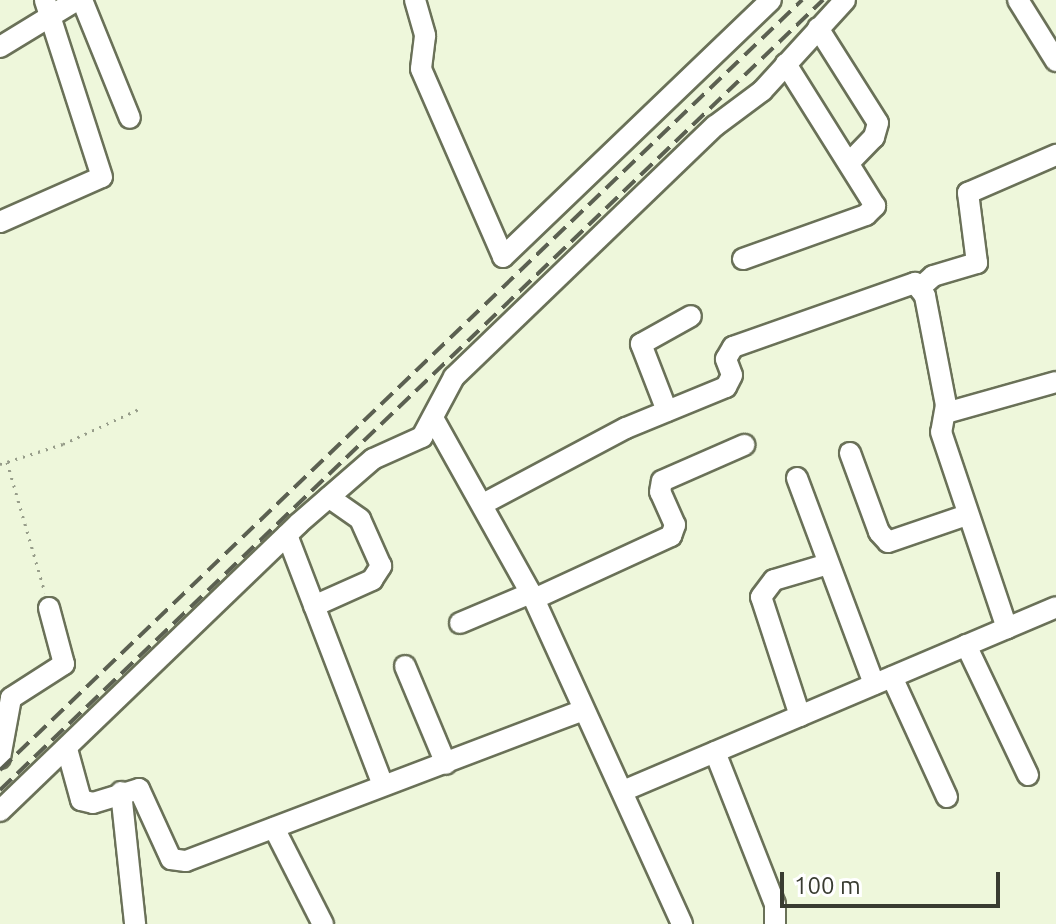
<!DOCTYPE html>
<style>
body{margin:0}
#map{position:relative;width:1056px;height:924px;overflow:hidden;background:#eef7db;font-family:Ubuntu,sans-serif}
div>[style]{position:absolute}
.path>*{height:3px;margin-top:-1.5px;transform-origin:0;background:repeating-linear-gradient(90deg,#979d8a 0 2px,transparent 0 8px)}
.roads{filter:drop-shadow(2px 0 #6a7158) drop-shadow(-2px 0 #6a7158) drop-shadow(0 2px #6a7158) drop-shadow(0 -2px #6a7158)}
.minor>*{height:20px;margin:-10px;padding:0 10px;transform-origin:10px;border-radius:10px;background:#fff}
.rail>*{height:4px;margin-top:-2px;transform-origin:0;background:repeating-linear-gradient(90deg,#5b6051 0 16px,transparent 0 24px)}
span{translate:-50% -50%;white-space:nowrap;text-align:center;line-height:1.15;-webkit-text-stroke:8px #fff;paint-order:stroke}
.scale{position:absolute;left:780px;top:872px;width:220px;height:36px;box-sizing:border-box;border:4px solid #393c31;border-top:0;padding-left:10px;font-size:24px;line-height:28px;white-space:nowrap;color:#393c31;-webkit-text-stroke:6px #fff;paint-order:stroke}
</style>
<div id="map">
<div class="path">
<i style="left:7px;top:462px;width:136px;rotate:73.8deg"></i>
<i style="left:0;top:464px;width:66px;rotate:-17.6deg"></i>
<i style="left:63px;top:444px;width:84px;rotate:-24.7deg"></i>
</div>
<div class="roads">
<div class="minor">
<i style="left:82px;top:0;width:127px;rotate:67.9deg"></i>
<i style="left:415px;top:0;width:37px;rotate:74deg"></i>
<i style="left:425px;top:36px;width:33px;rotate:97deg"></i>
<i style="left:421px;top:69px;width:205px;rotate:66.4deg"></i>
<i style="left:503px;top:257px;width:371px;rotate:-43.8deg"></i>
<i style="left:1018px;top:0;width:72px;rotate:58.1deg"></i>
<i style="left:818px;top:28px;width:112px;rotate:57.7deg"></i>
<i style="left:878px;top:123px;width:15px;rotate:106deg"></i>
<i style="left:874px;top:137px;width:36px;rotate:134deg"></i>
<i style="left:0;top:47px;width:90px;rotate:-31.4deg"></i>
<i style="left:0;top:222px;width:111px;rotate:-23.8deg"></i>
<i style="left:102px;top:177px;width:186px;rotate:-107.9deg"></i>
<i style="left:743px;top:259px;width:131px;rotate:-19.7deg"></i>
<i style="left:866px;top:215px;width:13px;rotate:-45deg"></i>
<i style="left:875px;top:206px;width:168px;rotate:-122.1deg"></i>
<i style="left:922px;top:286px;width:15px;rotate:-42deg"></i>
<i style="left:933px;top:276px;width:46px;rotate:-16.5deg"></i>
<i style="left:977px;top:263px;width:71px;rotate:-97.3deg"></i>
<i style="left:968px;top:193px;width:96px;rotate:-23.4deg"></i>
<i style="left:667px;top:411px;width:72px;rotate:-111.2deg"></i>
<i style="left:641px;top:344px;width:57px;rotate:-29.2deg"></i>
<i style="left:946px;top:413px;width:114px;rotate:-15.7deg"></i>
<i style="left:434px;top:420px;width:205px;rotate:60.8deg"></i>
<i style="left:534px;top:599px;width:357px;rotate:65.5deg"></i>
<i style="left:850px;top:453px;width:84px;rotate:69.8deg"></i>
<i style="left:879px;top:532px;width:13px;rotate:48deg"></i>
<i style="left:888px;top:542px;width:83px;rotate:-18.9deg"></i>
<i style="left:797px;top:478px;width:220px;rotate:69.5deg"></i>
<i style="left:483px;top:504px;width:162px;rotate:-28deg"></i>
<i style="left:626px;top:428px;width:108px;rotate:-22.3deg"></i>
<i style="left:726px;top:387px;width:13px;rotate:-63deg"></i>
<i style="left:732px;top:375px;width:17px;rotate:-111deg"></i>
<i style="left:726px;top:359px;width:14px;rotate:-60deg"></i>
<i style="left:733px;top:347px;width:193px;rotate:-19.4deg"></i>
<i style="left:915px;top:283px;width:16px;rotate:52deg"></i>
<i style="left:925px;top:296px;width:111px;rotate:79.1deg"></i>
<i style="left:946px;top:405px;width:27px;rotate:100deg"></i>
<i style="left:941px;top:432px;width:207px;rotate:71.4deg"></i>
<i style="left:287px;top:535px;width:266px;rotate:69deg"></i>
<i style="left:534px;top:599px;width:151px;rotate:-24.7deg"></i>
<i style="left:671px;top:536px;width:12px;rotate:-70deg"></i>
<i style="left:675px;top:525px;width:36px;rotate:-114deg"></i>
<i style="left:660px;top:492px;width:11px;rotate:-80deg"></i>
<i style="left:662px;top:481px;width:90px;rotate:-23.7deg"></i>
<i style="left:314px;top:606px;width:64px;rotate:-24.1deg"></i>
<i style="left:372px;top:580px;width:17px;rotate:-57deg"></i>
<i style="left:381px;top:566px;width:51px;rotate:-114.1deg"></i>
<i style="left:360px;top:519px;width:38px;rotate:-145deg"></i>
<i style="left:460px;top:623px;width:77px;rotate:-22.9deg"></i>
<i style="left:966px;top:645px;width:144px;rotate:64.5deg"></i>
<i style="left:405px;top:666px;width:106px;rotate:67.3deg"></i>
<i style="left:892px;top:677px;width:132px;rotate:65.4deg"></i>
<i style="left:800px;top:716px;width:125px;rotate:-108.1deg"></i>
<i style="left:761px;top:597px;width:21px;rotate:-53deg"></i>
<i style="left:774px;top:580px;width:56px;rotate:-16.5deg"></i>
<i style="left:67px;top:749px;width:53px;rotate:74.6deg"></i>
<i style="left:81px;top:800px;width:12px;rotate:14deg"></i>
<i style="left:93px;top:803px;width:48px;rotate:-16.9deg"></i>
<i style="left:139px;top:789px;width:77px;rotate:65.4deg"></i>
<i style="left:171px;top:859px;width:15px;rotate:8deg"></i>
<i style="left:186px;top:861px;width:423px;rotate:-20.8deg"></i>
<i style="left:715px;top:752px;width:163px;rotate:68.5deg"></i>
<i style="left:775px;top:904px;width:20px;rotate:90deg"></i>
<i style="left:0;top:758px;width:61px;rotate:-79.6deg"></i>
<i style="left:11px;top:698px;width:63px;rotate:-32.7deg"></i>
<i style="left:64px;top:664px;width:58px;rotate:-105deg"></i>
<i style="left:623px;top:791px;width:470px;rotate:-23deg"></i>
<i style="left:121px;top:792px;width:133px;rotate:83.9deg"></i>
<i style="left:0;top:811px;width:414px;rotate:-43.9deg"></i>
<i style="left:298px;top:524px;width:99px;rotate:-40.9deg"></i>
<i style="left:373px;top:459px;width:54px;rotate:-24.2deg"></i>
<i style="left:422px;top:437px;width:68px;rotate:-61.9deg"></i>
<i style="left:454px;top:377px;width:362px;rotate:-43.9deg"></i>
<i style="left:715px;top:126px;width:59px;rotate:-36.7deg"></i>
<i style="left:762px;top:91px;width:123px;rotate:-47.6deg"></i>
<i style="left:274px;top:828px;width:108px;rotate:63deg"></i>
</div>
</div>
<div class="rail">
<i style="left:0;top:770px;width:1112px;rotate:-43.83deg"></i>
<i style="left:0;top:790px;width:1141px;rotate:-43.83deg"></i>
</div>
<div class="scale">100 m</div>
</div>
